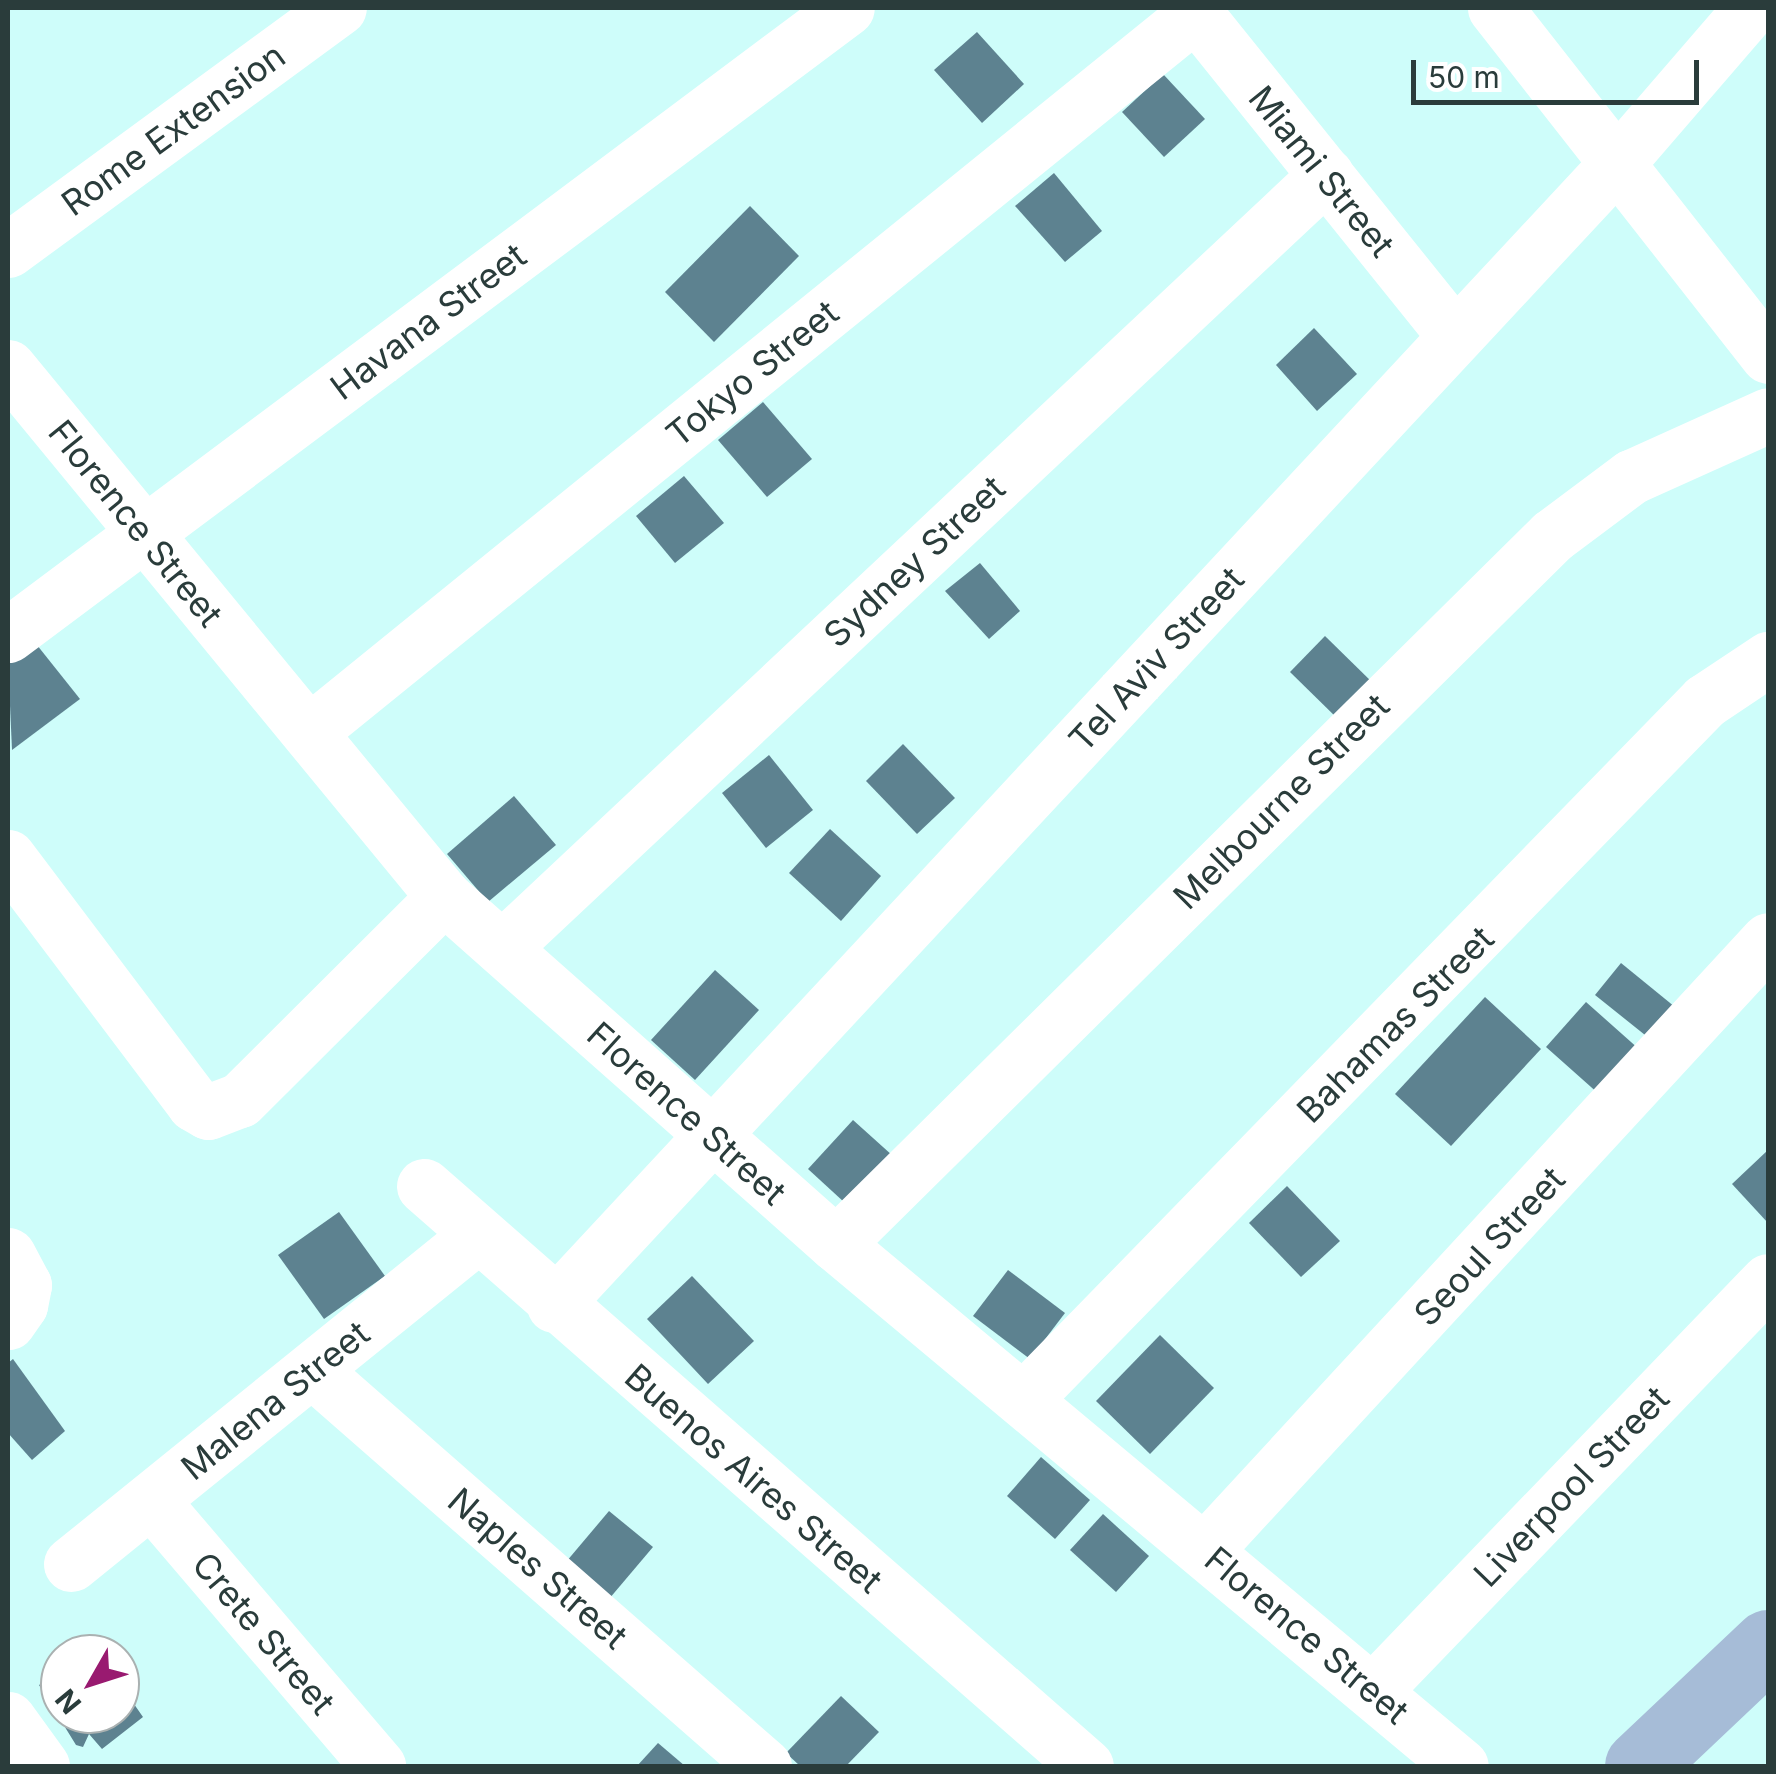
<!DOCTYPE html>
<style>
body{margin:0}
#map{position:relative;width:1776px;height:1774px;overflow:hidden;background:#cefdfa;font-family:Inter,sans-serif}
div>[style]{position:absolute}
.river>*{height:70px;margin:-35px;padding:0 35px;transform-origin:35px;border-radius:35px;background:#a6bcd7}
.building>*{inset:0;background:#5d8290}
.minor>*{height:55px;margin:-27.5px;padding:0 27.5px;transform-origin:27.5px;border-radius:27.5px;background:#fff}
span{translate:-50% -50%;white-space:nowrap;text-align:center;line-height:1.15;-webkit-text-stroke:10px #fff;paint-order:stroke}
.street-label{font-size:35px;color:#2a3c3b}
.frame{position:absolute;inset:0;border:10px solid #2a3c3b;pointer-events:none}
.north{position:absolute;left:40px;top:1634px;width:100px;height:100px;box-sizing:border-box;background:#fff;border:2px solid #aab1b1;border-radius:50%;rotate:231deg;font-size:28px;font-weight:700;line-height:40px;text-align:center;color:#2a3c3b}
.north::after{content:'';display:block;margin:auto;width:35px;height:45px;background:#991a70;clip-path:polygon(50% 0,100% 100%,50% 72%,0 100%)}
.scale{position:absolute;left:1411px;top:60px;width:288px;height:45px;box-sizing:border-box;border:5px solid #2a3c3b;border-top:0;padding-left:12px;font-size:30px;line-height:35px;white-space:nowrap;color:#2a3c3b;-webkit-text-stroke:8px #fff;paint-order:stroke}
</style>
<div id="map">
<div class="river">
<i style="left:1640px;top:1766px;width:176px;rotate:-43.4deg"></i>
</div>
<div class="building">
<i style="clip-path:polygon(977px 32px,1024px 84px,982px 123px,934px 70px)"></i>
<i style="clip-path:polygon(1163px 74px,1205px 119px,1164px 157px,1122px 112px)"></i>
<i style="clip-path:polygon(1054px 173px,1102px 231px,1065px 262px,1015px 206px)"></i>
<i style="clip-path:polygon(750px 206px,799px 256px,714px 342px,665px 292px)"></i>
<i style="clip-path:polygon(1314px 328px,1357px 374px,1317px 411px,1276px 365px)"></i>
<i style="clip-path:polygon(763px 402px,812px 459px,767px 497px,718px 440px)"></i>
<i style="clip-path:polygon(684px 476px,724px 523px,675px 563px,636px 516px)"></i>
<i style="clip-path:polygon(980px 563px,1020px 611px,989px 639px,945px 591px)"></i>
<i style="clip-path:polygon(1325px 636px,1376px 686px,1341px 722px,1290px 672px)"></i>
<i style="clip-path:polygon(33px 640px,80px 699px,12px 750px,8px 661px)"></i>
<i style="clip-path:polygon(903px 744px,955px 798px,917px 834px,866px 781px)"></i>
<i style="clip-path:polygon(769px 755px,813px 810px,766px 848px,722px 793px)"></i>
<i style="clip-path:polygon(514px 796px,556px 845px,488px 902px,447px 854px)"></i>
<i style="clip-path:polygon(830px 829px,881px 876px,841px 921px,789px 873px)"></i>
<i style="clip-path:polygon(1621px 963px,1675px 1007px,1650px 1039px,1595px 995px)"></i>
<i style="clip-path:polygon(715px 970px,759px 1010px,695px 1080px,651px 1040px)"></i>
<i style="clip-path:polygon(1485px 997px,1541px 1049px,1451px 1146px,1395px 1094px)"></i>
<i style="clip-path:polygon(1586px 1002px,1640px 1050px,1600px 1095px,1546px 1047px)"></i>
<i style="clip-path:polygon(853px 1120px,903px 1165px,857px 1214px,808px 1169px)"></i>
<i style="clip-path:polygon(1768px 1150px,1768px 1223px,1732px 1184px)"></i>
<i style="clip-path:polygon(1287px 1186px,1340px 1241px,1301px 1277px,1249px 1223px)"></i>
<i style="clip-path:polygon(339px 1212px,385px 1276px,324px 1319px,278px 1255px)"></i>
<i style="clip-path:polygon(1008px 1270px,1065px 1313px,1030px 1359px,973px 1316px)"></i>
<i style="clip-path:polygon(692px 1276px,754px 1341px,708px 1384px,647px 1319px)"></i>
<i style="clip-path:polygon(1160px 1335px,1214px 1388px,1150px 1454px,1096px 1401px)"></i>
<i style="clip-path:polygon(13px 1359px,65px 1431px,32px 1460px,8px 1433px,8px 1363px)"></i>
<i style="clip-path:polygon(1041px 1457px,1090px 1500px,1055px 1539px,1007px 1496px)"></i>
<i style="clip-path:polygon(609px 1511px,653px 1547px,609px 1599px,566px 1562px)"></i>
<i style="clip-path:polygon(1103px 1514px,1149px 1556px,1116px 1592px,1070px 1550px)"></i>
<i style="clip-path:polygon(60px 1673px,60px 1714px,120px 1714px,120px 1684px,143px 1717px,102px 1749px,89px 1734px,83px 1747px,76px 1745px,39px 1685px)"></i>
<i style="clip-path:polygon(841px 1696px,879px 1732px,846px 1766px,800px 1766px,786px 1753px)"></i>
<i style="clip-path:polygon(658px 1743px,685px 1766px,637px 1766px)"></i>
</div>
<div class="minor">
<i style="left:1191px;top:8px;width:420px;rotate:51.2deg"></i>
<i style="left:1495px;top:8px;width:442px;rotate:51.9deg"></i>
<i style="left:8px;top:250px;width:410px;rotate:-36.2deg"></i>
<i style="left:8px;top:367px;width:686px;rotate:50.56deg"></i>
<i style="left:444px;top:897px;width:524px;rotate:41.52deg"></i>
<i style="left:836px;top:1244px;width:814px;rotate:39.87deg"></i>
<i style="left:8px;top:635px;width:1047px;rotate:-36.77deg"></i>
<i style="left:309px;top:732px;width:1142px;rotate:-39.03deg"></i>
<i style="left:8px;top:857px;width:309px;rotate:53deg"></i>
<i style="left:194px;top:1104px;width:16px;rotate:30deg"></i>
<i style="left:208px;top:1112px;width:34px;rotate:-21deg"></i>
<i style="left:240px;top:1100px;width:288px;rotate:-44.9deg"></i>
<i style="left:502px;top:948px;width:1130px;rotate:-43.17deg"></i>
<i style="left:424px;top:1186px;width:880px;rotate:41.22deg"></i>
<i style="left:836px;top:1244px;width:1007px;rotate:-44.68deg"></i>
<i style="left:1552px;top:536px;width:99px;rotate:-36.8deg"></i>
<i style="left:1631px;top:477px;width:150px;rotate:-24.3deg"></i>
<i style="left:8px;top:1255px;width:34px;rotate:62deg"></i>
<i style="left:24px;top:1285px;width:20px;rotate:101deg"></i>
<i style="left:20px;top:1305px;width:21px;rotate:125deg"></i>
<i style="left:554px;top:1305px;width:1563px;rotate:-47.05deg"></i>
<i style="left:1619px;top:161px;width:202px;rotate:-49.2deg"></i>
<i style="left:312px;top:1370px;width:601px;rotate:41.22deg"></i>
<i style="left:1025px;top:1398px;width:974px;rotate:-45.71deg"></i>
<i style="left:1705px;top:701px;width:76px;rotate:-33.7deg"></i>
<i style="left:151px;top:1500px;width:350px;rotate:49.5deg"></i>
<i style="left:1205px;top:1550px;width:830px;rotate:-47.29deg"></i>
<i style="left:71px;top:1564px;width:523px;rotate:-38.95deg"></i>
<i style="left:1373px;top:1691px;width:569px;rotate:-46.07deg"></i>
<i style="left:8px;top:1719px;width:58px;rotate:54.1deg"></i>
</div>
<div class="street-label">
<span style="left:173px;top:129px;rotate:-36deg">Rome Extension</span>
<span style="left:1322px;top:171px;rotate:51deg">Miami Street</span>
<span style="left:428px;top:321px;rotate:-37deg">Havana Street</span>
<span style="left:752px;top:373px;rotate:-39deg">Tokyo Street</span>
<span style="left:136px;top:523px;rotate:51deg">Florence Street</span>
<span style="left:914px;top:561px;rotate:-43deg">Sydney Street</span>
<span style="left:1156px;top:659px;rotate:-47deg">Tel Aviv Street</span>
<span style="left:1281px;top:801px;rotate:-45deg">Melbourne Street</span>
<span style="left:1395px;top:1024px;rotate:-45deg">Bahamas Street</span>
<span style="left:687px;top:1113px;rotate:42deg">Florence Street</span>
<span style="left:1489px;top:1246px;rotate:-47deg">Seoul Street</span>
<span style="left:275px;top:1400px;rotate:-39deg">Malena Street</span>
<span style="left:754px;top:1478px;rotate:41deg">Buenos Aires Street</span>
<span style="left:1571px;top:1486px;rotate:-46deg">Liverpool Street</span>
<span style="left:538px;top:1568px;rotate:41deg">Naples Street</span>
<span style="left:264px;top:1633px;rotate:50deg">Crete Street</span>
<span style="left:1307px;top:1635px;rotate:40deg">Florence Street</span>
</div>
<div class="frame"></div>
<div class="north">N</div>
<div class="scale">50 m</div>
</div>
